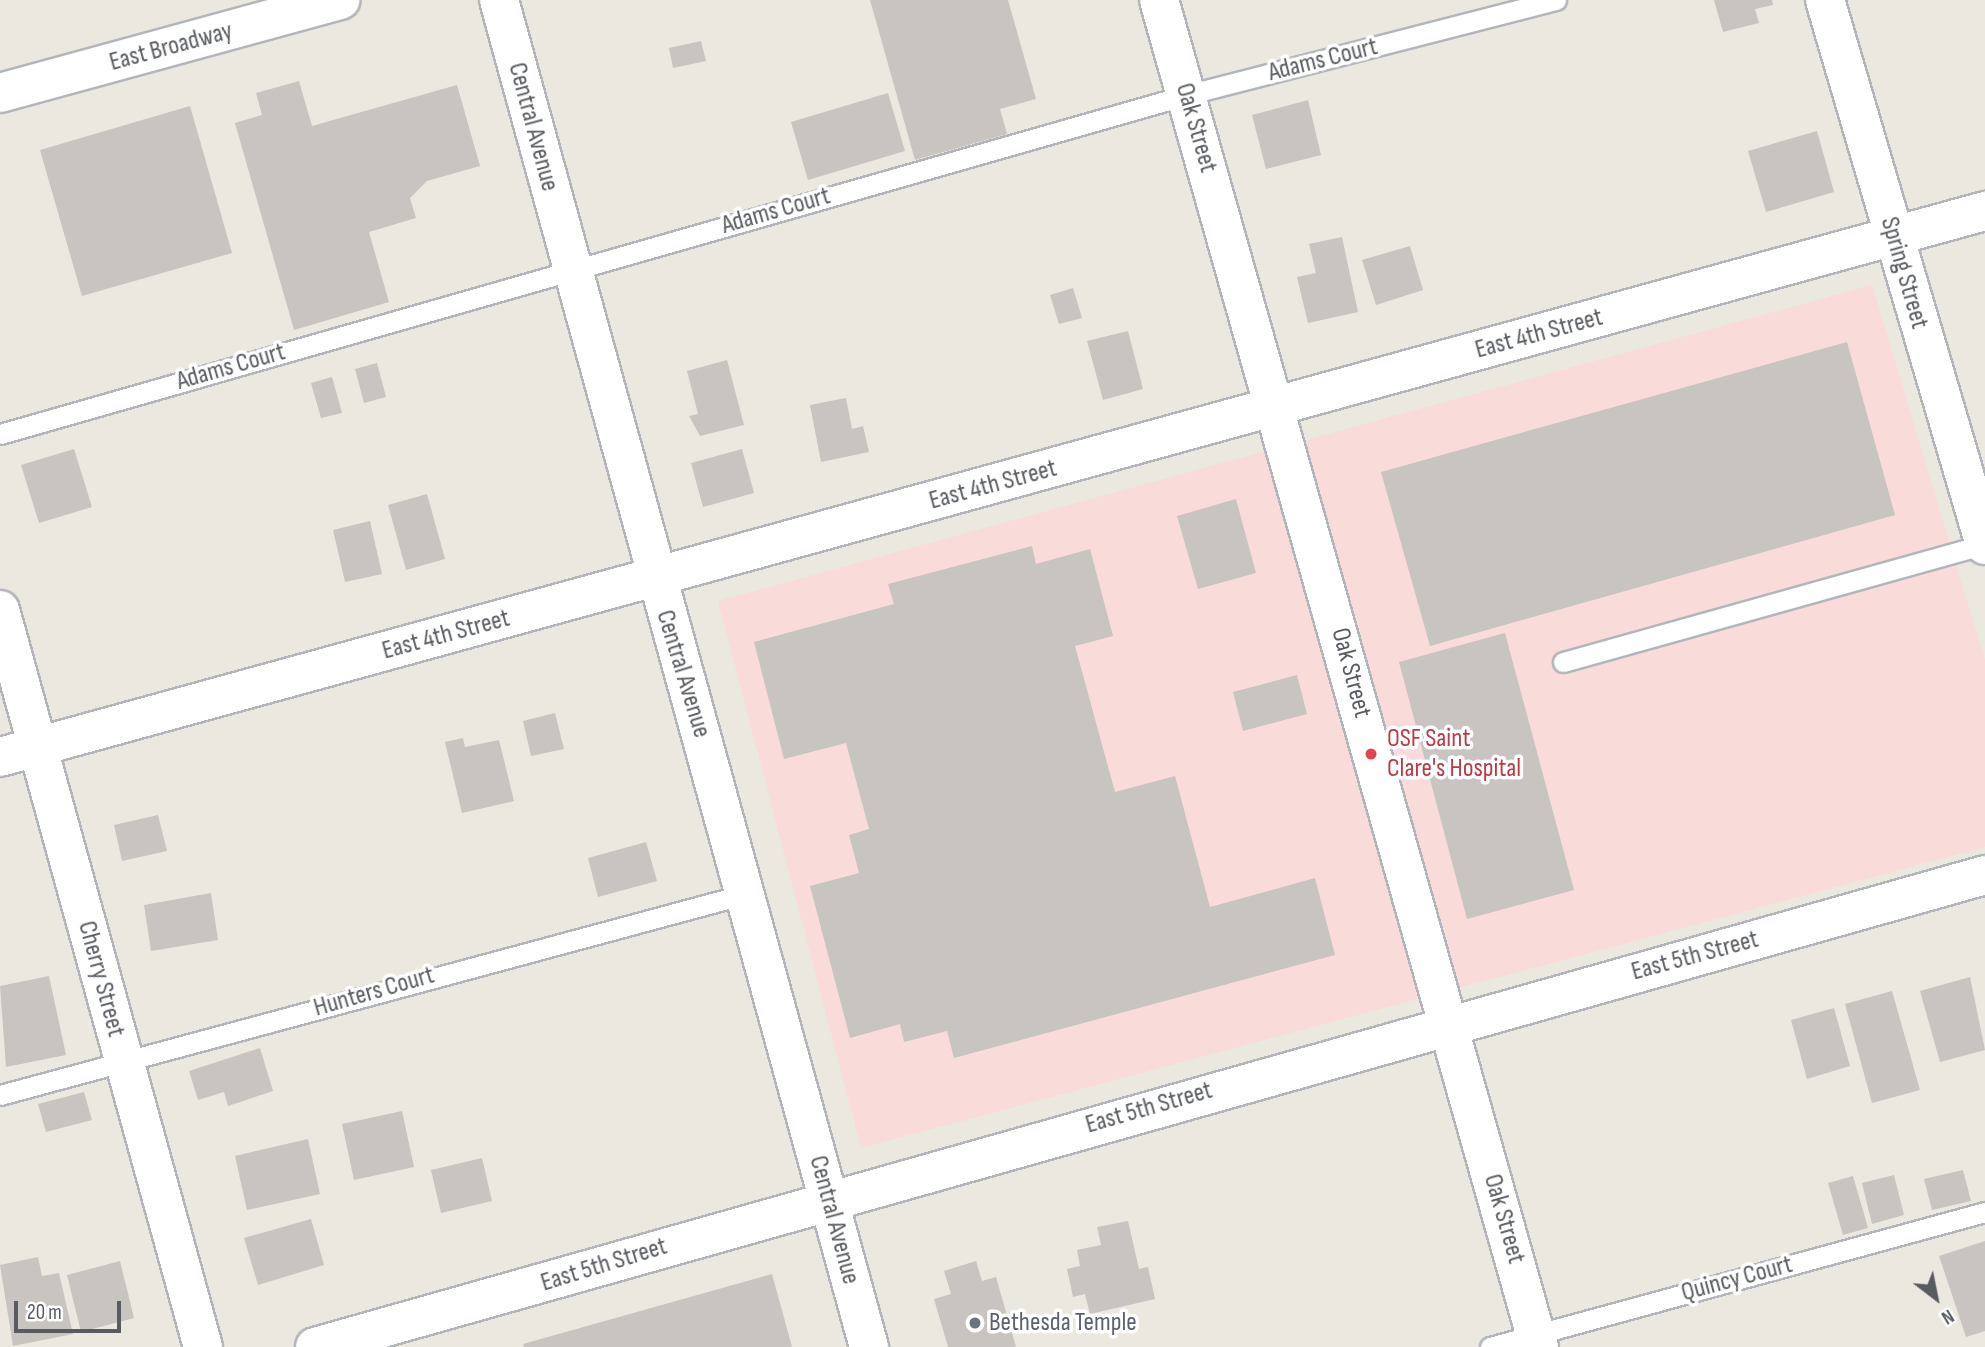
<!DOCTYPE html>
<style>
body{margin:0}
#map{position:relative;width:1985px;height:1347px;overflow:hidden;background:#ebe8df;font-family:"Sofia Sans Condensed",sans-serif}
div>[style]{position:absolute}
.medical>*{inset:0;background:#f9dbda}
.building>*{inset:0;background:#c8c4bf}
.roads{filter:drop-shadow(2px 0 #b2b6ba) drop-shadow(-2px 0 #b2b6ba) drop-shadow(0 2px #b2b6ba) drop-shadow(0 -2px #b2b6ba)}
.service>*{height:19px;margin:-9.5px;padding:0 9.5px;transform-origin:9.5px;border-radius:9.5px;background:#fff}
.minor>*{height:38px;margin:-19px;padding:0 19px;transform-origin:19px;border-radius:19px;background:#fff}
.tertiary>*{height:38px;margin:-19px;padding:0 19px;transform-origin:19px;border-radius:19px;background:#fff}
.dots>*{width:19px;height:19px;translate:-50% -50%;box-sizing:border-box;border:4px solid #fff;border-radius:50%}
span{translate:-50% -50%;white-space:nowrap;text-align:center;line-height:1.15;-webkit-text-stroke:7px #fff;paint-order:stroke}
.street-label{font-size:26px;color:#585c60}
.health-label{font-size:26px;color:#be3a42}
.left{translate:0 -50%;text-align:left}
.worship-label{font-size:26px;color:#5b616d}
.north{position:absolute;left:1901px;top:1263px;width:70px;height:70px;-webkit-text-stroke:5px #fff;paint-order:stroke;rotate:148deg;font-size:19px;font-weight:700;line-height:28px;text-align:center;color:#585c60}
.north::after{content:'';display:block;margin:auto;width:24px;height:32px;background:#585c60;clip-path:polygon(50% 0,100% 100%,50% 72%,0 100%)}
.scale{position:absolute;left:14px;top:1301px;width:107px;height:32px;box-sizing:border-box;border:4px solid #585c60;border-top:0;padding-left:9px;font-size:21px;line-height:24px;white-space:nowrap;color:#585c60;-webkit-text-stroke:5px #fff;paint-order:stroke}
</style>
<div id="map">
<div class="medical">
<i style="clip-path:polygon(1872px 285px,1985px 660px,1985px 847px,861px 1148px,718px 601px)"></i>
</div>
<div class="building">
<i style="clip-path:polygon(870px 0,1008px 0,1036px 99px,1000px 109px,1007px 134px,915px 160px)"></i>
<i style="clip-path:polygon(1714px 0,1772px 0,1773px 5px,1755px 9px,1759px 23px,1723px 32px)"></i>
<i style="clip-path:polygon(701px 41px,706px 61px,673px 68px,669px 48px)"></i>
<i style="clip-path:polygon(299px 81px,312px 126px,457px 85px,480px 166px,427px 181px,410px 198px,416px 218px,369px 232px,389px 302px,294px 330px,235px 123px,262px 115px,256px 93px)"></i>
<i style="clip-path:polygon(888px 93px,905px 151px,808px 180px,791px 122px)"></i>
<i style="clip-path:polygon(1308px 100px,1321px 155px,1266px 169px,1252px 115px)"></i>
<i style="clip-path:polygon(190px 106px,232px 253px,82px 296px,40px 150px)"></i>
<i style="clip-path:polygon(1817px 131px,1834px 192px,1766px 212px,1748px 151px)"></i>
<i style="clip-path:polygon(1342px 237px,1358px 312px,1308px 323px,1297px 277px,1316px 273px,1309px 244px)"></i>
<i style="clip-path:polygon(1410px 246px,1423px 290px,1376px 305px,1362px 260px)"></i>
<i style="clip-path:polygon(1073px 288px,1082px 318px,1059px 324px,1050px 295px)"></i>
<i style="clip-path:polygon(1128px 331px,1143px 389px,1103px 400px,1087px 341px)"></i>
<i style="clip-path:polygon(1847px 342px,1895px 515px,1430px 646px,1381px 472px)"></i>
<i style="clip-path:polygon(727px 360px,744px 425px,700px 436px,689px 416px,698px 414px,687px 371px)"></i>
<i style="clip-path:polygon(377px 363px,386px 397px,364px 403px,355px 369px)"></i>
<i style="clip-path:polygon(332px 377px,342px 413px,321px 418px,311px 383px)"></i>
<i style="clip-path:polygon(846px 398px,852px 429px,863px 426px,869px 452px,821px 462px,810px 405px)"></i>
<i style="clip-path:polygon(74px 449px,92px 507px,39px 523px,21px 465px)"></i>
<i style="clip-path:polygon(742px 449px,754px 493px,703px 507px,691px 463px)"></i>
<i style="clip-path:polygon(427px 494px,445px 559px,406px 570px,388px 505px)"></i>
<i style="clip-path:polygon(1236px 499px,1256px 573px,1198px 589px,1177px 516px)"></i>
<i style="clip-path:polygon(370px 521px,382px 574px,345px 582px,333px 530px)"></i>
<i style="clip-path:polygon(1032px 546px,1036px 564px,1090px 549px,1113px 636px,1075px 646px,1115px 792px,1175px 776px,1210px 907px,1315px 878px,1335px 955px,954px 1058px,947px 1031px,904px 1042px,900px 1024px,850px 1038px,810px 886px,859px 873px,849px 835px,869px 829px,846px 743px,784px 759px,754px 642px,894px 604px,888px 584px)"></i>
<i style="clip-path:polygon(1505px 633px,1574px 890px,1467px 919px,1399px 662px)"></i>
<i style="clip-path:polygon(1297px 675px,1307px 714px,1243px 731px,1233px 692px)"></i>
<i style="clip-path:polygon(555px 713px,564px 749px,531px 756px,523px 721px)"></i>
<i style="clip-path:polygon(463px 738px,465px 747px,499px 740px,514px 801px,462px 813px,445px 742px)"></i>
<i style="clip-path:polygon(158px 815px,167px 851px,122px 861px,114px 825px)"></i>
<i style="clip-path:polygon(646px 842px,657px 881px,598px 897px,588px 858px)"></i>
<i style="clip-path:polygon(211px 893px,218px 940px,151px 951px,144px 905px)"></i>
<i style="clip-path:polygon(49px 976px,66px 1055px,6px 1067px,0 986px)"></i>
<i style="clip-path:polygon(1970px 977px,1985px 1050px,1940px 1062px,1920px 991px)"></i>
<i style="clip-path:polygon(1892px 991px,1920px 1090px,1872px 1103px,1845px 1004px)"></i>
<i style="clip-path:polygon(1834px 1008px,1850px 1066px,1807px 1079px,1791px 1020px)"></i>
<i style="clip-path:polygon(260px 1048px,273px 1091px,228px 1106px,224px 1092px,198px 1100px,189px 1071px)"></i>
<i style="clip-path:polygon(84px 1092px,92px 1120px,46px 1132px,38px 1104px)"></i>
<i style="clip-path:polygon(402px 1111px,414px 1167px,354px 1180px,342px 1124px)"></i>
<i style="clip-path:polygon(308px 1139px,320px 1194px,247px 1210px,235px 1156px)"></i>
<i style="clip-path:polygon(482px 1158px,492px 1201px,441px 1213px,431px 1170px)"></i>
<i style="clip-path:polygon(1963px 1170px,1971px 1201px,1932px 1210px,1924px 1179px)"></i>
<i style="clip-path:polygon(1894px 1175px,1904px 1215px,1872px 1224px,1862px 1183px)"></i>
<i style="clip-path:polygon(1853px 1176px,1868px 1228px,1843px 1235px,1828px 1183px)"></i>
<i style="clip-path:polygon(311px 1219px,324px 1265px,258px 1285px,244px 1238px)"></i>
<i style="clip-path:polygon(1128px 1221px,1139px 1269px,1148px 1267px,1155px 1299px,1090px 1314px,1085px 1294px,1073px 1297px,1067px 1269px,1080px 1266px,1077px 1250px,1101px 1245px,1097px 1227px)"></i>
<i style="clip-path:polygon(1985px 1241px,1985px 1331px,1966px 1337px,1939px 1256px)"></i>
<i style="clip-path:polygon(38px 1257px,42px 1276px,59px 1273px,73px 1334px,13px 1346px,0 1265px)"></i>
<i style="clip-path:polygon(120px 1261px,134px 1318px,81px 1332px,67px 1275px)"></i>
<i style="clip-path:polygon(976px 1261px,982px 1281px,996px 1277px,1016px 1347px,948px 1347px,934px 1299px,951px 1294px,944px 1271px)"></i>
<i style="clip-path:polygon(772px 1274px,792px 1347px,524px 1347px,523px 1344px)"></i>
</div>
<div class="roads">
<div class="service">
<i style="left:0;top:434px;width:1233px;rotate:-15.95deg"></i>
<i style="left:1186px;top:95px;width:382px;rotate:-14.4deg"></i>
<i style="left:1563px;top:662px;width:438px;rotate:-15.6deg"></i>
<i style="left:0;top:1095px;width:776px;rotate:-15.09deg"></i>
<i style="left:1490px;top:1347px;width:513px;rotate:-15.26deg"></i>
</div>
<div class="minor">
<i style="left:1159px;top:0;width:1400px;rotate:74.25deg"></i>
<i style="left:1825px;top:0;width:568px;rotate:73.64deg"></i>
<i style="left:0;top:610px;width:764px;rotate:74.6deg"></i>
<i style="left:0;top:757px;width:2059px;rotate:-15.38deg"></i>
<i style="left:315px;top:1347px;width:1735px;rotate:-15.78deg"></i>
</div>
<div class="tertiary">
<i style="left:499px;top:0;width:1397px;rotate:74.64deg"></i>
<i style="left:0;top:93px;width:353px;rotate:-15.3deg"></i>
</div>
</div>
<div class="dots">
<i style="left:1371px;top:754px;background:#e0444e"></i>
<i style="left:975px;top:1323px;background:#6b7280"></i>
</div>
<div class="street-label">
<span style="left:171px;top:47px;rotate:-15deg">East Broadway</span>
<span style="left:1323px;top:60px;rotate:-14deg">Adams Court</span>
<span style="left:533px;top:127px;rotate:75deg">Central Avenue</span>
<span style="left:1196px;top:128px;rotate:74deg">Oak Street</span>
<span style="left:776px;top:211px;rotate:-16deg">Adams Court</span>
<span style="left:1904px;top:273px;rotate:74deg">Spring Street</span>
<span style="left:1539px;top:334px;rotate:-15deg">East 4th Street</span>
<span style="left:231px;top:367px;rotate:-16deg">Adams Court</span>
<span style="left:993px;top:485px;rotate:-15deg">East 4th Street</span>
<span style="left:446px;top:635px;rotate:-15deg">East 4th Street</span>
<span style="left:1351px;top:673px;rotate:75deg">Oak Street</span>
<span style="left:683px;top:674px;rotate:73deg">Central Avenue</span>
<span style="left:1695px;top:956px;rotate:-15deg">East 5th Street</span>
<span style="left:101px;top:979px;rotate:75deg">Cherry Street</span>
<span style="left:374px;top:992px;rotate:-16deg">Hunters Court</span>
<span style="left:1149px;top:1108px;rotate:-16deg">East 5th Street</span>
<span style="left:1504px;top:1219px;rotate:74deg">Oak Street</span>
<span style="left:834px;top:1220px;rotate:75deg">Central Avenue</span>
<span style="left:604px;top:1265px;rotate:-17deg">East 5th Street</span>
<span style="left:1737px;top:1279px;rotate:-15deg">Quincy Court</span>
</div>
<div class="health-label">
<span class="left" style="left:1387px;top:754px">OSF Saint<br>Clare's Hospital</span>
</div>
<div class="worship-label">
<span class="left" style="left:989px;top:1323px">Bethesda Temple</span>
</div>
<div class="north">N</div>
<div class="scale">20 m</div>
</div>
